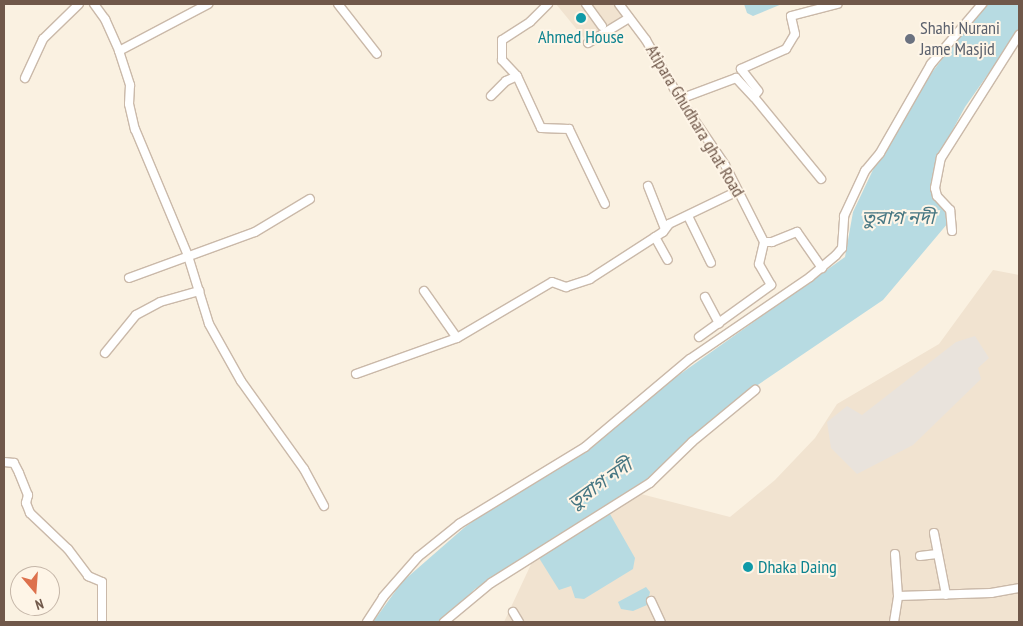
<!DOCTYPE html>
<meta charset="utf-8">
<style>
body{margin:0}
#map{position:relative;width:1023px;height:626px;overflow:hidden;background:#faf1e1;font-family:"PT Sans Narrow","Noto Sans Bengali",sans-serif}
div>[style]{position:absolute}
.residential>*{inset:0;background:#f1e3d0}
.industrial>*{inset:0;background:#e9e3dc}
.water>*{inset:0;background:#b7dbe2}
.roads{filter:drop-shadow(1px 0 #cab9a9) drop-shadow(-1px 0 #cab9a9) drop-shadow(0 1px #cab9a9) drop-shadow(0 -1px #cab9a9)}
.minor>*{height:8px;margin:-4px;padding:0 4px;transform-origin:4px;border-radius:4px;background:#fff}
.dots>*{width:14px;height:14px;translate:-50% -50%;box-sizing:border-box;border:2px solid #fef5e7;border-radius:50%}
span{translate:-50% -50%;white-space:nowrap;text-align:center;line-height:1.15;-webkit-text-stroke:4px #fef5e7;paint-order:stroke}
.worship-label{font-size:18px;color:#5b616d}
.left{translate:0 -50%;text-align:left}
.culture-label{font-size:18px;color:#0d838f}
.street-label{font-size:18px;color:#70584a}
.water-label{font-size:19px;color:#467682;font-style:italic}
.frame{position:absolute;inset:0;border:5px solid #70584a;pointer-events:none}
.north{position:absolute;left:10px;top:566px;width:50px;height:50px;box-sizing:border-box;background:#fef5e7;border:1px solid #c5b6a8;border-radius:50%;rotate:162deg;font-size:14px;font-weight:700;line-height:20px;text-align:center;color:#70584a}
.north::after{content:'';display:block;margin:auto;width:18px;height:22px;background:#dd714d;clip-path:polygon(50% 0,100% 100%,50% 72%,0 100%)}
</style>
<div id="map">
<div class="residential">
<i style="clip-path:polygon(556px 4px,619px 4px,629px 18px,588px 43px)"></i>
<i style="clip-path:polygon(993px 270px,1019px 275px,1019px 622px,504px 622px,533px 560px,641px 494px,730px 517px,775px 480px,815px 438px,837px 404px,939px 344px)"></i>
</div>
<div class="industrial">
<i style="clip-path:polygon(975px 336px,989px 358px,978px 368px,981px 379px,913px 445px,857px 474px,831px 448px,827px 422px,847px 406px,862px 415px,956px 342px)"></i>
</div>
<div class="water">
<i style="clip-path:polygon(744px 4px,782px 4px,753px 16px,747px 13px)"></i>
<i style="clip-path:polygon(985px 4px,1019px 4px,1019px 30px,965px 107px,937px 159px,932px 192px,947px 212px,948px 223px,883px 300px,737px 399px,645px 482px,475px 589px,441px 622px,373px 622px,402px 582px,465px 527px,845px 257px,853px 212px,880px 155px,912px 98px)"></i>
<i style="clip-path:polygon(610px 514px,635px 558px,633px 569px,584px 599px,575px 598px,571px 586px,559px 590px,539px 558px)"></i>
<i style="clip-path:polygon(646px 587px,650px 592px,647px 605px,633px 611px,621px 609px,618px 602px)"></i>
</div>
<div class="roads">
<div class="minor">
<i style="left:94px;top:4px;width:19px;rotate:54deg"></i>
<i style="left:105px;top:19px;width:35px;rotate:66deg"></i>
<i style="left:119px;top:51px;width:101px;rotate:-27.8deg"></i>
<i style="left:338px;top:4px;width:63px;rotate:52deg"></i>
<i style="left:548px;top:4px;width:25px;rotate:135deg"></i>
<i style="left:530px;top:22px;width:33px;rotate:147deg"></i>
<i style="left:502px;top:40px;width:20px;rotate:90deg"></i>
<i style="left:502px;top:60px;width:22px;rotate:47deg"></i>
<i style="left:517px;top:76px;width:57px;rotate:65.2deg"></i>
<i style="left:541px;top:128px;width:28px;rotate:2deg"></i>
<i style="left:569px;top:129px;width:83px;rotate:64.4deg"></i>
<i style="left:586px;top:4px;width:27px;rotate:54deg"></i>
<i style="left:619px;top:4px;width:45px;rotate:53.1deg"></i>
<i style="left:646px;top:40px;width:68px;rotate:60deg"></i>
<i style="left:680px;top:99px;width:80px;rotate:55.7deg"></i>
<i style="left:725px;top:165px;width:86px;rotate:63.1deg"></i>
<i style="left:588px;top:43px;width:48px;rotate:-31.4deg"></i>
<i style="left:119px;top:51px;width:36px;rotate:72deg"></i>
<i style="left:130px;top:85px;width:19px;rotate:93deg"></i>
<i style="left:129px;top:104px;width:26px;rotate:77deg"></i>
<i style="left:135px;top:129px;width:138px;rotate:67.3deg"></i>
<i style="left:188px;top:256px;width:71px;rotate:72.8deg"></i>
<i style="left:209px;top:324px;width:65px;rotate:60.7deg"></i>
<i style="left:241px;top:381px;width:108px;rotate:54.4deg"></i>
<i style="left:304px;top:469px;width:42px;rotate:61.6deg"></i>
<i style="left:741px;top:69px;width:28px;rotate:52deg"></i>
<i style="left:758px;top:91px;width:7px;rotate:124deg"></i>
<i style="left:754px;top:97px;width:106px;rotate:50.7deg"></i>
<i style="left:741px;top:69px;width:49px;rotate:-24deg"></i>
<i style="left:786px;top:49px;width:17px;rotate:-59deg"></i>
<i style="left:795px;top:34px;width:18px;rotate:-103deg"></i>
<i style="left:791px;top:16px;width:48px;rotate:-14.6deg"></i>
<i style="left:25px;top:78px;width:43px;rotate:-65.2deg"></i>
<i style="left:43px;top:39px;width:50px;rotate:-44.2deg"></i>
<i style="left:491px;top:96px;width:21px;rotate:-45deg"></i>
<i style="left:506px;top:81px;width:12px;rotate:-24deg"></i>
<i style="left:680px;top:99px;width:60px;rotate:-20.6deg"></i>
<i style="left:736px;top:78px;width:26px;rotate:47deg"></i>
<i style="left:648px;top:186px;width:46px;rotate:68.4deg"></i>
<i style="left:688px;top:216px;width:52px;rotate:63.9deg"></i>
<i style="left:952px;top:231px;width:21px;rotate:-95deg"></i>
<i style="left:950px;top:210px;width:19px;rotate:-133deg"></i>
<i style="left:937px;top:196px;width:8px;rotate:-104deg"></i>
<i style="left:935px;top:188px;width:31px;rotate:-79deg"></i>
<i style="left:941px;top:158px;width:146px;rotate:-57.6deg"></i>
<i style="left:655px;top:237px;width:26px;rotate:61deg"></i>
<i style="left:764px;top:242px;width:8px"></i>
<i style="left:772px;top:242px;width:27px;rotate:-22deg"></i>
<i style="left:797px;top:232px;width:44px;rotate:55.2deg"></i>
<i style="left:129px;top:278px;width:134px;rotate:-20.1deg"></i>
<i style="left:255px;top:232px;width:64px;rotate:-31deg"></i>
<i style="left:424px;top:291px;width:57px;rotate:54.9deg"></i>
<i style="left:705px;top:297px;width:30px;rotate:62deg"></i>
<i style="left:699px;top:337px;width:89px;rotate:-35.8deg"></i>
<i style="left:771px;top:285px;width:24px;rotate:-120deg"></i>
<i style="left:759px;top:264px;width:23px;rotate:-77deg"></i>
<i style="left:105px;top:353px;width:49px;rotate:-50.8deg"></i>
<i style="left:136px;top:315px;width:27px;rotate:-28deg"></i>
<i style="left:160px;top:302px;width:41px;rotate:-15.8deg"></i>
<i style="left:356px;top:374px;width:107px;rotate:-19.6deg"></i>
<i style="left:457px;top:338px;width:110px;rotate:-30.5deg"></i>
<i style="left:552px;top:282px;width:15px;rotate:20deg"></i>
<i style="left:566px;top:287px;width:25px;rotate:-18deg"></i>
<i style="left:590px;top:279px;width:87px;rotate:-32.8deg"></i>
<i style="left:663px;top:232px;width:10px;rotate:-53deg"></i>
<i style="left:669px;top:224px;width:76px;rotate:-25.6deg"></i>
<i style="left:4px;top:462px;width:10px;rotate:6deg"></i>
<i style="left:14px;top:463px;width:11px;rotate:63deg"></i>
<i style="left:19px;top:473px;width:24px;rotate:68deg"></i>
<i style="left:28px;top:495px;width:8px;rotate:104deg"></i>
<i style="left:26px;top:503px;width:11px;rotate:68deg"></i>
<i style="left:30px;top:513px;width:52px;rotate:43.5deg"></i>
<i style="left:68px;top:549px;width:34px;rotate:53deg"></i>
<i style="left:88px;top:576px;width:15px;rotate:23deg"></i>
<i style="left:102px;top:582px;width:40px;rotate:90deg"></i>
<i style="left:934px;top:533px;width:63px;rotate:79deg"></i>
<i style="left:920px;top:556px;width:17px;rotate:-7deg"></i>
<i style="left:898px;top:596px;width:93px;rotate:-1.8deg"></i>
<i style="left:991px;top:593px;width:28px;rotate:-10deg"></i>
<i style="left:651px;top:601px;width:23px;rotate:65deg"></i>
<i style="left:513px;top:612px;width:12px;rotate:59deg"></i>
<i style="left:367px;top:622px;width:30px;rotate:-57deg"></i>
<i style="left:383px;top:597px;width:53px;rotate:-48.8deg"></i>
<i style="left:418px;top:557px;width:53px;rotate:-38.8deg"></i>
<i style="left:459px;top:524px;width:148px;rotate:-31.4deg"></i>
<i style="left:585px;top:447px;width:137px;rotate:-40deg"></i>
<i style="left:690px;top:359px;width:145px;rotate:-34.3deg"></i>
<i style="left:810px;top:277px;width:34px;rotate:-40deg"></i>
<i style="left:836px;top:255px;width:9px;rotate:-49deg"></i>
<i style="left:842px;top:248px;width:32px;rotate:-86deg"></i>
<i style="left:844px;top:216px;width:50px;rotate:-65deg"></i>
<i style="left:865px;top:171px;width:23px;rotate:-50deg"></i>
<i style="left:880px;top:153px;width:103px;rotate:-60.2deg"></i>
<i style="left:931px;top:64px;width:79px;rotate:-49.6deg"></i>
<i style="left:444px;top:622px;width:61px;rotate:-39.7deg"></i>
<i style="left:491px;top:583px;width:188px;rotate:-32.2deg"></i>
<i style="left:650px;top:483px;width:59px;rotate:-44.3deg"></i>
<i style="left:692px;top:442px;width:82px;rotate:-39.5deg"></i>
<i style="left:894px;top:622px;width:26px;rotate:-81deg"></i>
<i style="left:898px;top:596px;width:42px;rotate:-94.1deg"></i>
</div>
</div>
<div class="dots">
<i style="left:581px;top:18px;background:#0f9aa8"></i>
<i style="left:910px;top:39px;background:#6b7280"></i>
<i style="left:748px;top:567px;background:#0f9aa8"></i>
</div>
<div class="worship-label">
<span class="left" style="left:920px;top:39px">Shahi Nurani<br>Jame Masjid</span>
</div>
<div class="culture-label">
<span style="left:581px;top:37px">Ahmed House</span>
<span class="left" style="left:758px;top:567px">Dhaka Daing</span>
</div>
<div class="street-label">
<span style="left:695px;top:121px;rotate:59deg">Atipara Ghudhara ghat Road</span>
</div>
<div class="water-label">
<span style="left:898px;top:218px">তুরাগ নদী</span>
<span style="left:600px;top:484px;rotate:-35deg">তুরাগ নদী</span>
</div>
<div class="frame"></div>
<div class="north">N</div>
</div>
